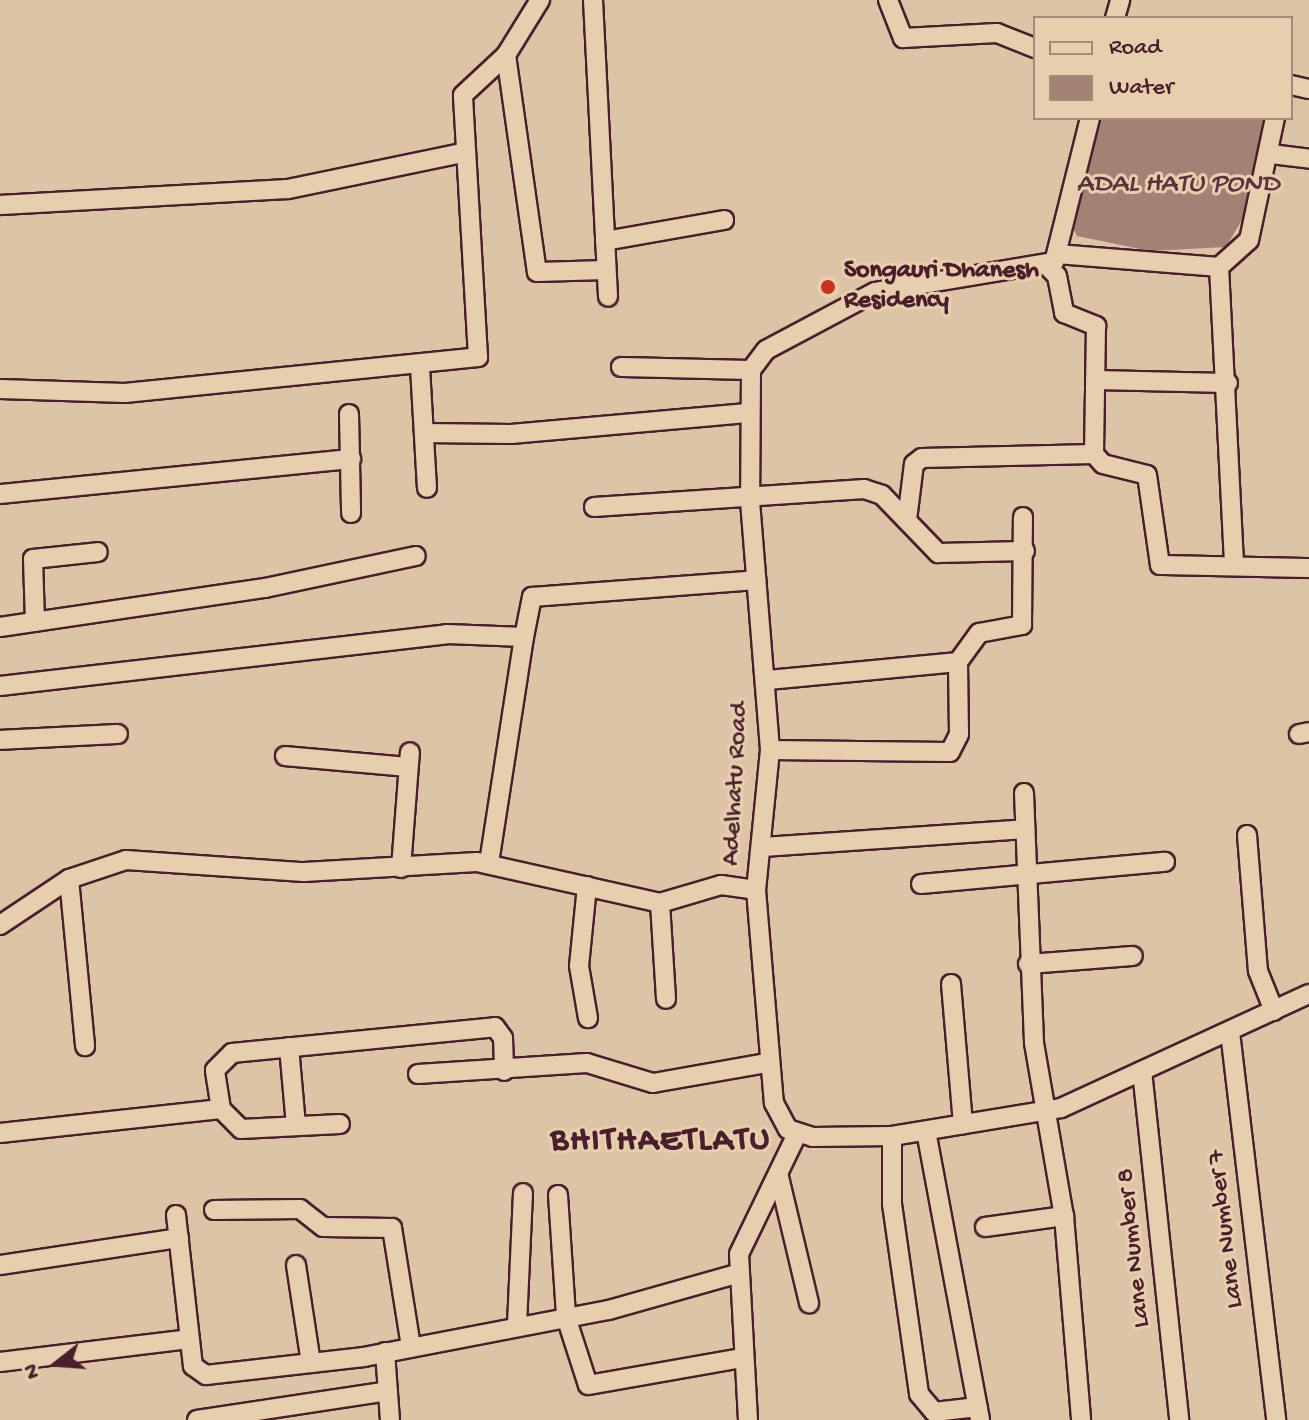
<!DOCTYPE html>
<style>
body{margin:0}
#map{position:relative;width:1309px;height:1420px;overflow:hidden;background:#dec4a7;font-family:"Gochi Hand",sans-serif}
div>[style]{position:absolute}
.water>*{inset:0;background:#a38276}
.roads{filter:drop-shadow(2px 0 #4a1f2b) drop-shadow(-2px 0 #4a1f2b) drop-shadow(0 2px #4a1f2b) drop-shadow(0 -2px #4a1f2b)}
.minor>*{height:18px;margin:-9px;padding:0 9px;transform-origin:9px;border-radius:9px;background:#e7ceaf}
.dots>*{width:22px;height:22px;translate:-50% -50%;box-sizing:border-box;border:4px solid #e7ceaf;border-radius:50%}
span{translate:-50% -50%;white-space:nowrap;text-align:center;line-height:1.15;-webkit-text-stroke:6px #e7ceaf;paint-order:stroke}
.poi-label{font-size:26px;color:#4a1f2b;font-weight:700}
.left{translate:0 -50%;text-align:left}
.street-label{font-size:26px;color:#4a1f2b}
.water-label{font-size:28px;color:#5c333a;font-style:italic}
.district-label{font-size:34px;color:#4a1f2b;font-weight:700;letter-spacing:2px}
.legend{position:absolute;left:1033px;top:16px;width:260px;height:104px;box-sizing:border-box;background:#e7ceaf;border:2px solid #a8887a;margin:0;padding:10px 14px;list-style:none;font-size:24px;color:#4a1f2b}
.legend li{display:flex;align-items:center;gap:16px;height:40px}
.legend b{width:40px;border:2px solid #a8887a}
.north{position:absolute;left:16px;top:1324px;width:80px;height:80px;-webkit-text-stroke:6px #e7ceaf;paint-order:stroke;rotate:253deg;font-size:22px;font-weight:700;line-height:32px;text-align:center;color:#4a1f2b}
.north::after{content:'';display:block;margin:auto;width:28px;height:36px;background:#4a1f2b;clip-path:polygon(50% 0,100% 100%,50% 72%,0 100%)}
</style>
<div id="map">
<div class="water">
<i style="clip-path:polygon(1099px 118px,1267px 118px,1246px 213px,1226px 247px,1150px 251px,1077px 236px,1071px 224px)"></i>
</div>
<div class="roads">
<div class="minor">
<i style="left:593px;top:0;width:297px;rotate:87.1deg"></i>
<i style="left:888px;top:0;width:41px;rotate:68.5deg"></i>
<i style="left:903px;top:38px;width:94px;rotate:-3deg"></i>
<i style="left:997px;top:33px;width:41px;rotate:21.5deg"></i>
<i style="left:1115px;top:18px;width:19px;rotate:-74deg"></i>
<i style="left:506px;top:55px;width:219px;rotate:81.9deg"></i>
<i style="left:537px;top:272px;width:69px;rotate:-1.7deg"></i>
<i style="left:1291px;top:85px;width:18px;rotate:13deg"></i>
<i style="left:1090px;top:118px;width:148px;rotate:104deg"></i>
<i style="left:1054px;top:262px;width:181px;rotate:170.5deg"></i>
<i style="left:875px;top:292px;width:123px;rotate:152deg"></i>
<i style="left:766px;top:350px;width:25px;rotate:127deg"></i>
<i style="left:751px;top:370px;width:131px;rotate:90.4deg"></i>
<i style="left:750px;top:501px;width:250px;rotate:85.4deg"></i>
<i style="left:770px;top:750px;width:141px;rotate:95.7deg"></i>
<i style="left:756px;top:890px;width:214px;rotate:85.2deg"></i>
<i style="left:774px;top:1103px;width:30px;rotate:62deg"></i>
<i style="left:788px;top:1129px;width:26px;rotate:18deg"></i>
<i style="left:813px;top:1137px;width:79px;rotate:-0.7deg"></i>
<i style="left:892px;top:1136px;width:171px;rotate:-9.4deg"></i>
<i style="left:1061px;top:1108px;width:273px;rotate:-24.7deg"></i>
<i style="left:1271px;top:154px;width:38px;rotate:7deg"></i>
<i style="left:0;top:205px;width:288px;rotate:-3.2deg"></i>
<i style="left:288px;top:189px;width:178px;rotate:-11.7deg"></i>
<i style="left:605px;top:241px;width:121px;rotate:-10deg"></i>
<i style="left:1057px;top:254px;width:163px;rotate:4.6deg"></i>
<i style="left:1219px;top:267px;width:298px;rotate:87.1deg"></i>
<i style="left:1047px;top:266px;width:14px;rotate:45deg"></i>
<i style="left:1057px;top:276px;width:38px;rotate:79deg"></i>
<i style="left:1064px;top:313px;width:35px;rotate:22deg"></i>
<i style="left:1096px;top:326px;width:128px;rotate:90.9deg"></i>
<i style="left:1094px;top:454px;width:13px;rotate:48deg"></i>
<i style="left:1103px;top:464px;width:45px;rotate:14deg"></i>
<i style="left:1147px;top:475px;width:91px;rotate:81.8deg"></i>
<i style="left:1160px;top:565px;width:149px;rotate:1.2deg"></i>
<i style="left:1219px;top:267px;width:40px;rotate:-42deg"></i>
<i style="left:1249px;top:240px;width:125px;rotate:-78deg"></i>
<i style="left:420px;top:367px;width:121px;rotate:86.7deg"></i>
<i style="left:621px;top:367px;width:130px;rotate:1.3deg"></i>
<i style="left:1095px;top:380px;width:133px;rotate:1.3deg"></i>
<i style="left:0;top:389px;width:125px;rotate:1.8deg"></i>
<i style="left:125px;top:393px;width:355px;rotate:-5.8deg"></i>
<i style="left:478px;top:357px;width:262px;rotate:-93.3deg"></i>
<i style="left:463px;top:95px;width:59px;rotate:-42.9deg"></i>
<i style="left:506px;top:55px;width:65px;rotate:-58.3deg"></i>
<i style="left:349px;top:414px;width:99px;rotate:88.8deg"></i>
<i style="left:424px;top:433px;width:87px;rotate:0.7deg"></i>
<i style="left:511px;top:434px;width:237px;rotate:-5.1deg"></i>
<i style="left:0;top:494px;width:353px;rotate:-5.7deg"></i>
<i style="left:594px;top:507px;width:271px;rotate:-3.8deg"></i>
<i style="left:864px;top:489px;width:19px;rotate:18deg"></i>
<i style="left:882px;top:495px;width:81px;rotate:46deg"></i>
<i style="left:938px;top:553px;width:87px;rotate:-1.3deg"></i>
<i style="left:907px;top:520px;width:56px;rotate:-82.9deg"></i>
<i style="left:914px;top:464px;width:10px;rotate:-37deg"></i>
<i style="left:922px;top:458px;width:172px;rotate:-1.3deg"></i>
<i style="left:35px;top:622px;width:63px;rotate:-91.8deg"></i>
<i style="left:33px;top:559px;width:65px;rotate:-6.1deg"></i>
<i style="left:0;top:627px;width:268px;rotate:-8.4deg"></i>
<i style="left:265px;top:588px;width:154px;rotate:-12deg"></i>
<i style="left:524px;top:637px;width:41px;rotate:-78.7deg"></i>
<i style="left:532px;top:597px;width:225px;rotate:-4.3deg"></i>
<i style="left:768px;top:680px;width:191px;rotate:-5.4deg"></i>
<i style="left:958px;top:662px;width:36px;rotate:-54deg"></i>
<i style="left:979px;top:633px;width:44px;rotate:-10.5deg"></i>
<i style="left:1022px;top:625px;width:108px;rotate:-89.5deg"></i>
<i style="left:0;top:686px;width:450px;rotate:-6.6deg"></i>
<i style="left:447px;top:634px;width:77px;rotate:2.2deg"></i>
<i style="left:524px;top:637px;width:230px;rotate:98.8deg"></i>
<i style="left:1299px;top:734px;width:10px;rotate:-11deg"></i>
<i style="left:0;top:740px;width:118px;rotate:-2.9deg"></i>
<i style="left:770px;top:750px;width:180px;rotate:0.6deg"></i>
<i style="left:950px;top:752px;width:20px;rotate:-63deg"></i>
<i style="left:959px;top:734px;width:72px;rotate:-90.8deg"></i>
<i style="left:285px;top:756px;width:123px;rotate:5.1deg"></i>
<i style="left:1024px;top:793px;width:250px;rotate:87.7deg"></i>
<i style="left:1034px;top:1043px;width:176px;rotate:80.2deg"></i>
<i style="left:1064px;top:1216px;width:205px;rotate:85.2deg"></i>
<i style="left:1247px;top:835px;width:136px;rotate:85.4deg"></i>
<i style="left:1258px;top:971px;width:43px;rotate:68.2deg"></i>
<i style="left:763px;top:847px;width:263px;rotate:-3.9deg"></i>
<i style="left:401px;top:868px;width:116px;rotate:-85.6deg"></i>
<i style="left:69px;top:879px;width:168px;rotate:84.5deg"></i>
<i style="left:921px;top:884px;width:245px;rotate:-5.2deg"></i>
<i style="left:587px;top:886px;width:80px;rotate:95.7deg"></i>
<i style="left:579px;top:966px;width:53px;rotate:80.2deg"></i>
<i style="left:660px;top:903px;width:96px;rotate:86.4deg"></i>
<i style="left:0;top:925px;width:83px;rotate:-33.7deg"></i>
<i style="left:69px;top:879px;width:60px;rotate:-18.4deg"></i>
<i style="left:126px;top:860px;width:178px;rotate:3.9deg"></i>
<i style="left:304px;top:872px;width:173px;rotate:-3.3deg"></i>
<i style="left:477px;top:862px;width:188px;rotate:12.6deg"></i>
<i style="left:660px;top:903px;width:64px;rotate:-16.4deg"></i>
<i style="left:721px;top:885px;width:35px;rotate:8deg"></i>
<i style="left:1028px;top:964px;width:105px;rotate:-4.4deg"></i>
<i style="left:951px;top:984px;width:141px;rotate:85.1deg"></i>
<i style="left:1230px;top:1032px;width:391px;rotate:83.2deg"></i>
<i style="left:289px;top:1047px;width:79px;rotate:84.9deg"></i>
<i style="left:1142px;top:1071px;width:351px;rotate:83.9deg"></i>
<i style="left:418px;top:1074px;width:169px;rotate:-3.7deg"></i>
<i style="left:587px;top:1063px;width:69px;rotate:16.9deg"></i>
<i style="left:653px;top:1083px;width:116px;rotate:-10deg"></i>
<i style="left:221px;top:1109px;width:28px;rotate:45deg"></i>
<i style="left:241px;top:1129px;width:99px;rotate:-2.9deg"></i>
<i style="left:926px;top:1131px;width:294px;rotate:79.4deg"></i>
<i style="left:0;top:1133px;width:222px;rotate:-6.2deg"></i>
<i style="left:221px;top:1109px;width:39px;rotate:-99deg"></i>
<i style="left:215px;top:1070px;width:24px;rotate:-45deg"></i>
<i style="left:232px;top:1053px;width:264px;rotate:-5.6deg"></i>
<i style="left:495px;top:1027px;width:14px;rotate:54deg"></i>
<i style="left:503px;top:1038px;width:33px;rotate:88deg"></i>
<i style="left:892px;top:1136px;width:68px;rotate:90deg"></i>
<i style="left:892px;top:1204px;width:192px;rotate:81.9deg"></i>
<i style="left:919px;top:1394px;width:23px;rotate:50deg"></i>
<i style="left:934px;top:1412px;width:44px;rotate:-6.5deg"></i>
<i style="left:779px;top:1177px;width:130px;rotate:76.6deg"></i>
<i style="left:558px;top:1195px;width:122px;rotate:86.2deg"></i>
<i style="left:566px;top:1317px;width:71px;rotate:72.1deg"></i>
<i style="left:588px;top:1385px;width:155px;rotate:-10deg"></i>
<i style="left:214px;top:1210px;width:86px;rotate:-0.7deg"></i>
<i style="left:300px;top:1209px;width:29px;rotate:38deg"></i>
<i style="left:323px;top:1227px;width:69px;rotate:0.8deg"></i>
<i style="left:392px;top:1228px;width:121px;rotate:80.9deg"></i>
<i style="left:176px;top:1215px;width:152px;rotate:83.6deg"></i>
<i style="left:193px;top:1366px;width:16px;rotate:35deg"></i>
<i style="left:206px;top:1375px;width:159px;rotate:-6.5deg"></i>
<i style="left:364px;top:1357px;width:249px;rotate:-10.9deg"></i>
<i style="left:609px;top:1310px;width:132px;rotate:-15.8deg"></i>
<i style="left:985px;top:1227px;width:80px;rotate:-7.9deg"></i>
<i style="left:0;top:1265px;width:181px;rotate:-8.6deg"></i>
<i style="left:296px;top:1265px;width:99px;rotate:81.3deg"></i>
<i style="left:517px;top:1325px;width:132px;rotate:-87.4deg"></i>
<i style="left:385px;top:1352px;width:68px;rotate:85.8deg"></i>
<i style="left:0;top:1362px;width:190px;rotate:-6.9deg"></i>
<i style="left:197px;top:1420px;width:193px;rotate:-8.6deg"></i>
<i style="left:748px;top:1420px;width:166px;rotate:-93.1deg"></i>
<i style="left:739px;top:1254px;width:133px;rotate:-64.2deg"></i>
</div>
</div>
<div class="dots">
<i style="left:828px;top:287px;background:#c8321e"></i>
</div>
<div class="poi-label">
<span class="left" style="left:844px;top:287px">Songauri Dhanesh<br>Residency</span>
</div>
<div class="street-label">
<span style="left:737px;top:784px;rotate:-87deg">Adelhatu Road</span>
<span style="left:1227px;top:1229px;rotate:-97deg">Lane Number 7</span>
<span style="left:1135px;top:1248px;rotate:-96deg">Lane Number 8</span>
</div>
<div class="water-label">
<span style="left:1178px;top:185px">ADAL HATU POND</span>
</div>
<div class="district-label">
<span style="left:661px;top:1143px">BHITHAETLATU</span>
</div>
<ul class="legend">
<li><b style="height:10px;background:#e7ceaf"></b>Road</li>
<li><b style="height:22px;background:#a38276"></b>Water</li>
</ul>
<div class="north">N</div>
</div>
